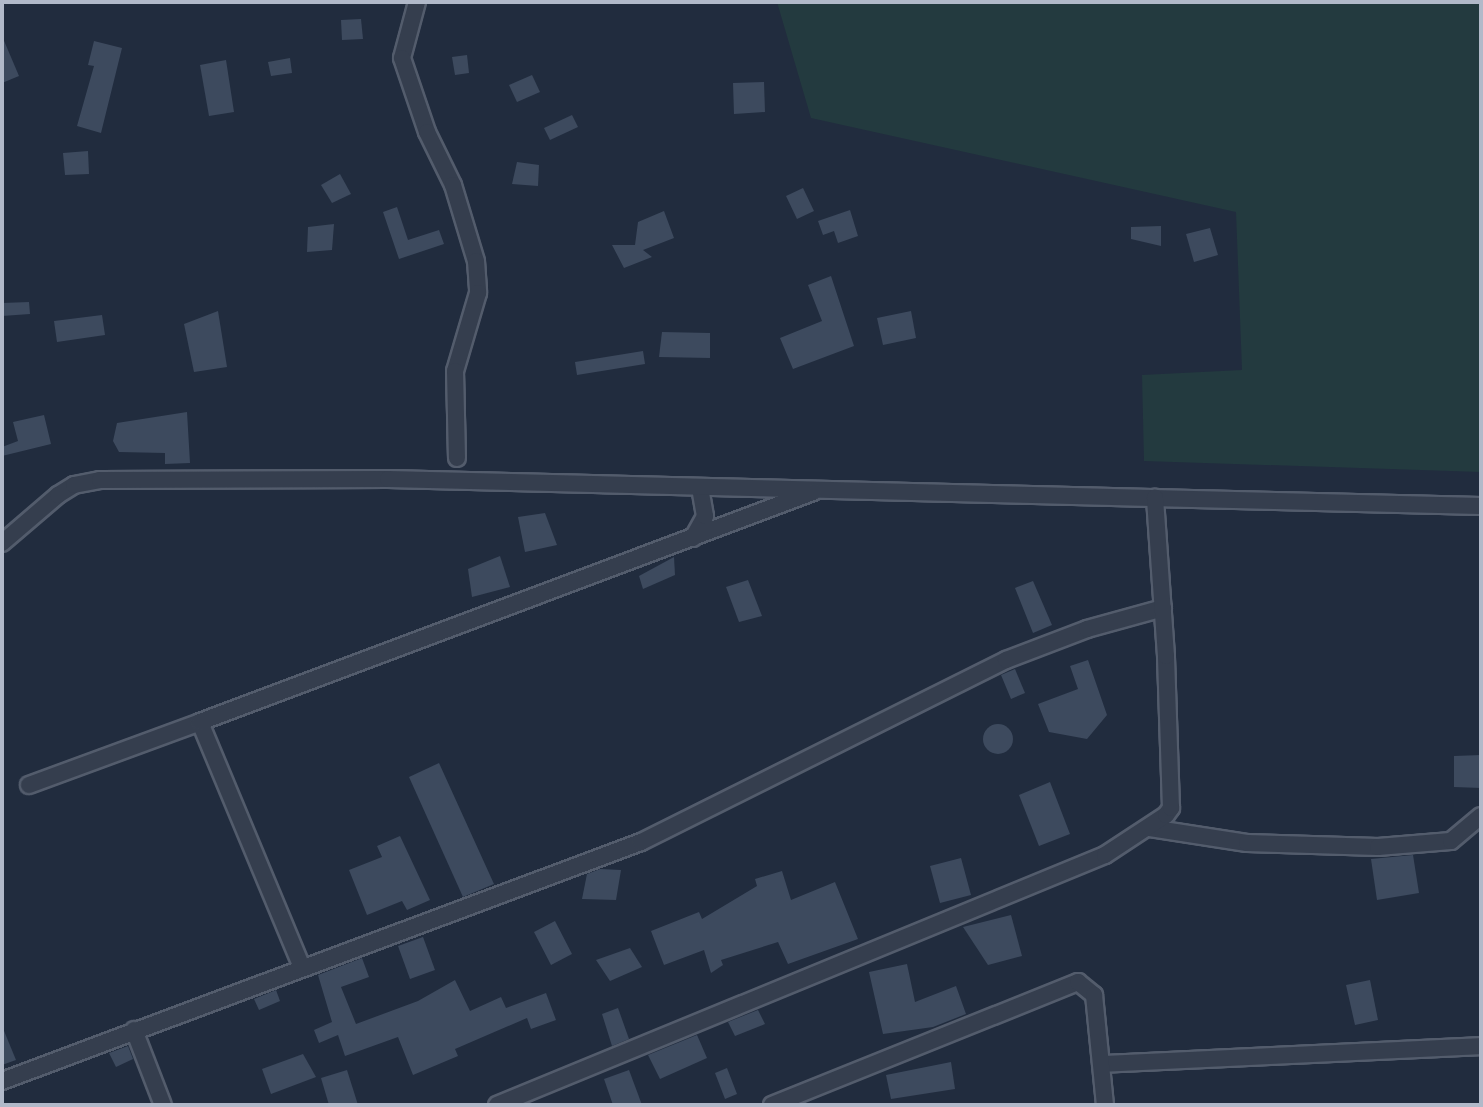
<!DOCTYPE html>
<style>
body{margin:0}
#map{position:relative;width:1483px;height:1107px;overflow:hidden;background:#212c3e;font-family:"Varela Round",sans-serif}
div>[style]{position:absolute}
.green>*{inset:0;background:#233a3f}
.building>*{inset:0;background:#3d4a5e}
.round{border-radius:50%}
.roads{filter:drop-shadow(2px 0 #535c6c) drop-shadow(-2px 0 #535c6c) drop-shadow(0 2px #535c6c) drop-shadow(0 -2px #535c6c)}
.minor>*{height:16px;margin:-8px;padding:0 8px;transform-origin:8px;border-radius:8px;background:#353e4e}
span{translate:-50% -50%;white-space:nowrap;text-align:center;line-height:1.15;-webkit-text-stroke:7px #1a2333;paint-order:stroke}
.frame{position:absolute;inset:0;border:4px solid #b1b9c9;pointer-events:none}
</style>
<div id="map">
<div class="green">
<i style="clip-path:polygon(777px 2px,1481px 2px,1481px 472px,1144px 461px,1142px 375px,1242px 370px,1236px 212px,811px 118px)"></i>
</div>
<div class="building">
<i style="clip-path:polygon(361px 19px,363px 39px,342px 40px,341px 20px)"></i>
<i style="clip-path:polygon(2px 36px,19px 76px,2px 83px)"></i>
<i style="clip-path:polygon(94px 41px,122px 48px,101px 133px,77px 126px,94px 66px,88px 65px)"></i>
<i style="clip-path:polygon(467px 55px,469px 73px,455px 75px,452px 57px)"></i>
<i style="clip-path:polygon(290px 58px,292px 73px,271px 76px,268px 62px)"></i>
<i style="clip-path:polygon(226px 60px,234px 112px,209px 116px,200px 65px)"></i>
<i style="clip-path:polygon(532px 75px,540px 92px,517px 102px,509px 85px)"></i>
<i style="clip-path:polygon(764px 82px,765px 112px,734px 114px,733px 83px)"></i>
<i style="clip-path:polygon(572px 115px,578px 127px,550px 140px,544px 128px)"></i>
<i style="clip-path:polygon(88px 151px,89px 174px,65px 175px,63px 153px)"></i>
<i style="clip-path:polygon(517px 162px,539px 165px,538px 186px,512px 184px)"></i>
<i style="clip-path:polygon(340px 174px,351px 194px,332px 203px,321px 185px)"></i>
<i style="clip-path:polygon(803px 188px,814px 211px,797px 219px,786px 196px)"></i>
<i style="clip-path:polygon(397px 207px,408px 240px,439px 230px,444px 244px,399px 259px,383px 212px)"></i>
<i style="clip-path:polygon(850px 210px,858px 236px,838px 243px,834px 231px,823px 235px,818px 221px)"></i>
<i style="clip-path:polygon(664px 211px,674px 238px,643px 250px,652px 257px,624px 268px,612px 245px,635px 245px,638px 222px)"></i>
<i style="clip-path:polygon(334px 224px,332px 250px,307px 252px,308px 227px)"></i>
<i style="clip-path:polygon(1161px 226px,1161px 246px,1131px 239px,1131px 227px)"></i>
<i style="clip-path:polygon(1210px 228px,1218px 255px,1194px 262px,1186px 234px)"></i>
<i style="clip-path:polygon(831px 276px,854px 346px,793px 369px,780px 338px,822px 321px,808px 285px)"></i>
<i style="clip-path:polygon(29px 302px,30px 314px,2px 316px,2px 303px)"></i>
<i style="clip-path:polygon(218px 311px,227px 367px,194px 372px,184px 324px)"></i>
<i style="clip-path:polygon(911px 311px,916px 338px,883px 345px,877px 318px)"></i>
<i style="clip-path:polygon(102px 315px,105px 335px,57px 342px,54px 321px)"></i>
<i style="clip-path:polygon(662px 332px,710px 333px,710px 358px,659px 357px)"></i>
<i style="clip-path:polygon(643px 351px,645px 364px,577px 375px,575px 362px)"></i>
<i style="clip-path:polygon(187px 412px,190px 463px,165px 464px,165px 453px,119px 452px,113px 441px,117px 423px)"></i>
<i style="clip-path:polygon(44px 415px,51px 444px,2px 456px,2px 447px,18px 441px,13px 422px)"></i>
<i style="clip-path:polygon(545px 513px,557px 545px,525px 552px,518px 517px)"></i>
<i style="clip-path:polygon(500px 556px,510px 587px,472px 597px,468px 569px)"></i>
<i style="clip-path:polygon(674px 557px,675px 575px,643px 589px,639px 576px)"></i>
<i style="clip-path:polygon(748px 580px,762px 616px,739px 622px,726px 587px)"></i>
<i style="clip-path:polygon(1033px 581px,1052px 625px,1033px 633px,1015px 588px)"></i>
<i style="clip-path:polygon(1088px 660px,1107px 715px,1087px 739px,1049px 732px,1038px 704px,1078px 689px,1070px 666px)"></i>
<i style="clip-path:polygon(1015px 669px,1025px 693px,1011px 699px,1001px 675px)"></i>
<i class="round" style="left:983px;top:724px;width:30px;height:30px"></i>
<i style="clip-path:polygon(1481px 755px,1481px 788px,1454px 787px,1454px 756px)"></i>
<i style="clip-path:polygon(439px 763px,494px 884px,463px 897px,409px 777px)"></i>
<i style="clip-path:polygon(1050px 782px,1070px 834px,1039px 846px,1019px 795px)"></i>
<i style="clip-path:polygon(400px 836px,430px 900px,407px 910px,402px 901px,367px 915px,349px 870px,382px 857px,377px 846px)"></i>
<i style="clip-path:polygon(1413px 855px,1419px 893px,1377px 900px,1371px 859px)"></i>
<i style="clip-path:polygon(961px 858px,971px 895px,940px 903px,930px 866px)"></i>
<i style="clip-path:polygon(600px 869px,621px 870px,616px 900px,582px 899px,587px 874px)"></i>
<i style="clip-path:polygon(782px 871px,791px 900px,835px 882px,858px 939px,788px 964px,778px 942px,721px 960px,723px 965px,711px 973px,704px 950px,664px 965px,651px 931px,699px 912px,702px 919px,757px 886px,755px 879px)"></i>
<i style="clip-path:polygon(1011px 915px,1022px 956px,988px 965px,963px 927px)"></i>
<i style="clip-path:polygon(555px 921px,572px 954px,551px 965px,534px 932px)"></i>
<i style="clip-path:polygon(423px 937px,435px 970px,410px 979px,398px 946px)"></i>
<i style="clip-path:polygon(630px 948px,642px 967px,610px 981px,596px 960px)"></i>
<i style="clip-path:polygon(362px 958px,369px 977px,341px 987px,356px 1024px,418px 1001px,455px 980px,470px 1011px,501px 997px,506px 1008px,546px 993px,556px 1020px,531px 1029px,527px 1018px,455px 1049px,458px 1056px,413px 1075px,398px 1037px,345px 1056px,338px 1035px,319px 1043px,314px 1030px,332px 1022px,318px 975px)"></i>
<i style="clip-path:polygon(907px 964px,915px 1002px,956px 986px,966px 1014px,933px 1027px,883px 1034px,869px 972px)"></i>
<i style="clip-path:polygon(1370px 980px,1378px 1020px,1355px 1025px,1346px 985px)"></i>
<i style="clip-path:polygon(276px 990px,280px 1001px,259px 1010px,254px 999px)"></i>
<i style="clip-path:polygon(618px 1008px,629px 1039px,612px 1046px,602px 1014px)"></i>
<i style="clip-path:polygon(758px 1010px,765px 1024px,735px 1036px,728px 1022px)"></i>
<i style="clip-path:polygon(2px 1026px,16px 1060px,2px 1065px)"></i>
<i style="clip-path:polygon(697px 1035px,707px 1058px,660px 1079px,648px 1055px)"></i>
<i style="clip-path:polygon(128px 1046px,133px 1059px,116px 1067px,109px 1053px)"></i>
<i style="clip-path:polygon(303px 1054px,316px 1077px,271px 1094px,262px 1069px)"></i>
<i style="clip-path:polygon(951px 1062px,955px 1089px,891px 1099px,886px 1075px)"></i>
<i style="clip-path:polygon(727px 1068px,737px 1094px,725px 1099px,715px 1073px)"></i>
<i style="clip-path:polygon(347px 1070px,358px 1105px,329px 1105px,321px 1078px)"></i>
<i style="clip-path:polygon(629px 1070px,642px 1105px,613px 1105px,604px 1079px)"></i>
</div>
<div class="roads">
<div class="minor">
<i style="left:417px;top:2px;width:58px;rotate:105deg"></i>
<i style="left:402px;top:58px;width:78px;rotate:71.3deg"></i>
<i style="left:427px;top:132px;width:59px;rotate:63.9deg"></i>
<i style="left:453px;top:185px;width:79px;rotate:73.2deg"></i>
<i style="left:476px;top:261px;width:32px;rotate:86deg"></i>
<i style="left:478px;top:293px;width:81px;rotate:106.4deg"></i>
<i style="left:455px;top:371px;width:87px;rotate:88.7deg"></i>
<i style="left:693px;top:538px;width:25px;rotate:-61deg"></i>
<i style="left:705px;top:516px;width:29px;rotate:-100deg"></i>
<i style="left:2px;top:543px;width:74px;rotate:-40.6deg"></i>
<i style="left:58px;top:495px;width:19px;rotate:-32deg"></i>
<i style="left:74px;top:485px;width:26px;rotate:-11deg"></i>
<i style="left:100px;top:480px;width:288px;rotate:-0.2deg"></i>
<i style="left:388px;top:479px;width:1093px;rotate:1.42deg"></i>
<i style="left:29px;top:785px;width:182px;rotate:-20.2deg"></i>
<i style="left:1150px;top:828px;width:98px;rotate:8.8deg"></i>
<i style="left:1247px;top:843px;width:131px;rotate:1.7deg"></i>
<i style="left:1378px;top:847px;width:73px;rotate:-4.7deg"></i>
<i style="left:1451px;top:841px;width:39px;rotate:-40deg"></i>
<i style="left:301px;top:965px;width:263px;rotate:-112.6deg"></i>
<i style="left:200px;top:722px;width:655px;rotate:-20.57deg"></i>
<i style="left:134px;top:1030px;width:80px;rotate:68.9deg"></i>
<i style="left:1102px;top:1064px;width:379px;rotate:-2.7deg"></i>
<i style="left:2px;top:1081px;width:682px;rotate:-20.51deg"></i>
<i style="left:641px;top:842px;width:408px;rotate:-26.5deg"></i>
<i style="left:1006px;top:660px;width:87px;rotate:-20.9deg"></i>
<i style="left:1087px;top:629px;width:79px;rotate:-15.4deg"></i>
<i style="left:497px;top:1105px;width:657px;rotate:-22.35deg"></i>
<i style="left:1105px;top:855px;width:73px;rotate:-33.3deg"></i>
<i style="left:1166px;top:815px;width:9px;rotate:-54deg"></i>
<i style="left:1171px;top:808px;width:152px;rotate:-91.9deg"></i>
<i style="left:1166px;top:656px;width:159px;rotate:-94deg"></i>
<i style="left:772px;top:1105px;width:330px;rotate:-21.9deg"></i>
<i style="left:1078px;top:982px;width:21px;rotate:39deg"></i>
<i style="left:1094px;top:995px;width:111px;rotate:84.3deg"></i>
</div>
</div>
<div class="frame"></div>
</div>
